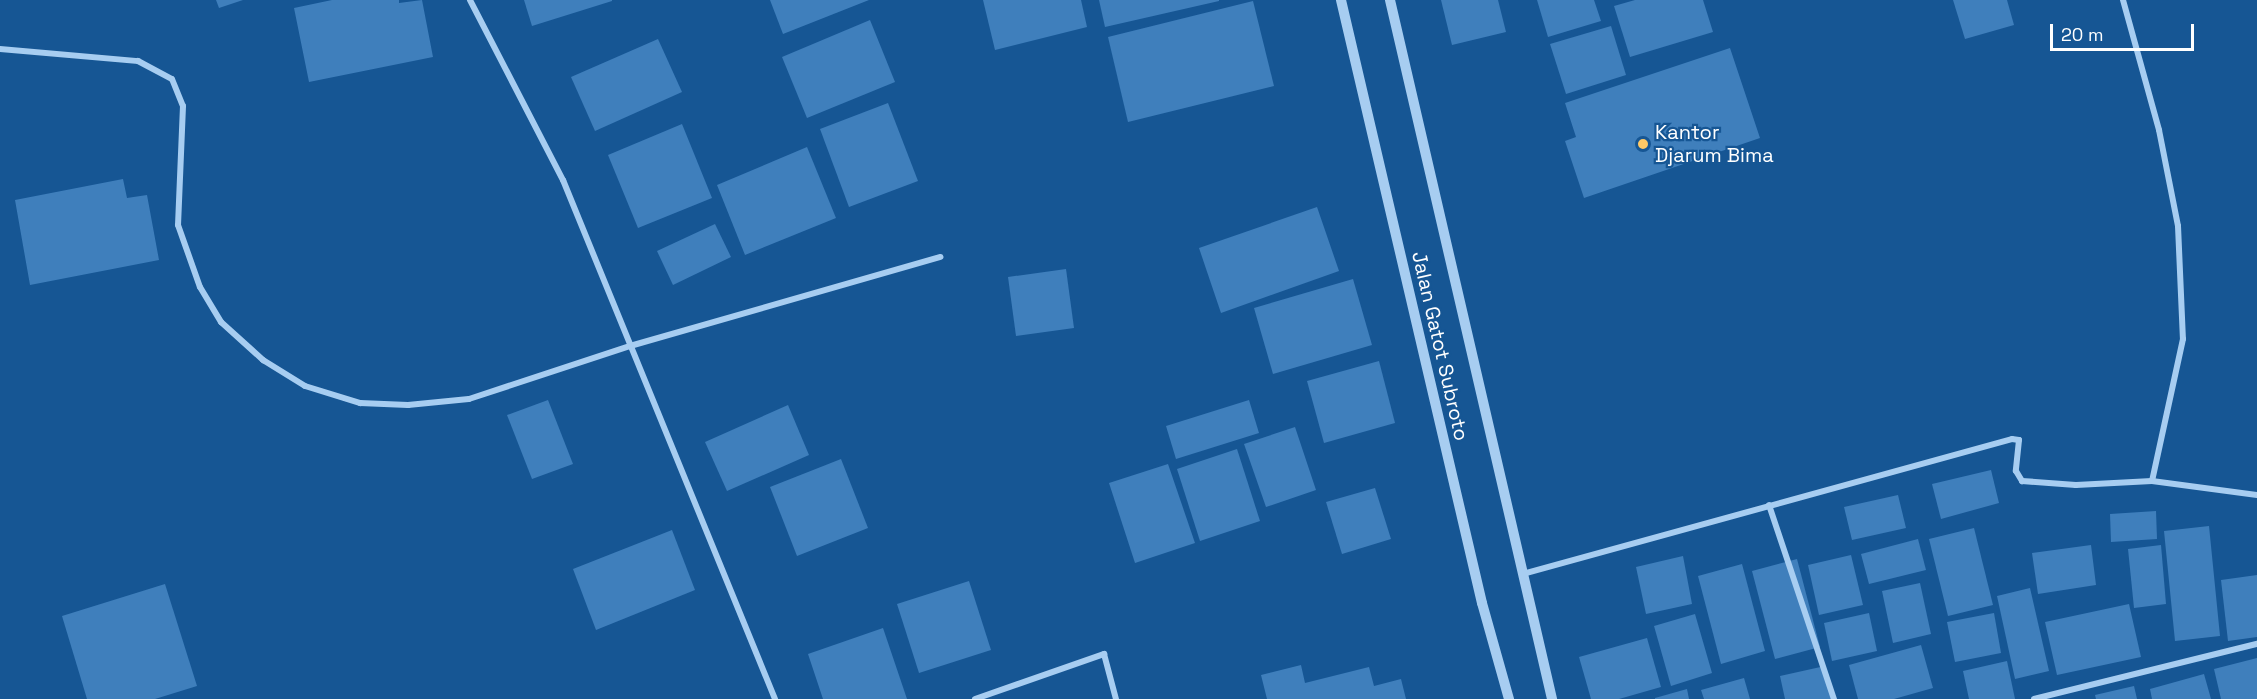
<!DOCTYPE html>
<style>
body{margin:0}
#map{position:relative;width:2257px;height:699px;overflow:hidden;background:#165694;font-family:"Space Grotesk",sans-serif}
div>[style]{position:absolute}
.building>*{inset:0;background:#3f7fbc}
.minor>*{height:6px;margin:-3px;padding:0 3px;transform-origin:3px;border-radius:3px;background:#a7cdf1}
.tertiary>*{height:10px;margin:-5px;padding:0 5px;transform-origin:5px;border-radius:5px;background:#a7cdf1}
.dots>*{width:16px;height:16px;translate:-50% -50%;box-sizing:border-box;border:3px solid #165694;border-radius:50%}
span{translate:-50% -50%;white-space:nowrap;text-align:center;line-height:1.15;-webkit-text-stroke:4.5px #165694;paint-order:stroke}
.poi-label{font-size:20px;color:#fff}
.left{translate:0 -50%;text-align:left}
.street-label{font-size:20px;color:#fff}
.scale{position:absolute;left:2050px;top:24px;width:144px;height:27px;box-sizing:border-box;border:3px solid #fff;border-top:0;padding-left:8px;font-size:18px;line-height:21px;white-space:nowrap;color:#fff;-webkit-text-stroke:4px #165694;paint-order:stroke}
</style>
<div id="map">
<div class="building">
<i style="clip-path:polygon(216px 0,243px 0,219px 8px)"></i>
<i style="clip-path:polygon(332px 0,399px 0,399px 3px,422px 0,433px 57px,309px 82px,294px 8px)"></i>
<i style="clip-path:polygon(524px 0,612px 0,612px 1px,532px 26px)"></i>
<i style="clip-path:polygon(770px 0,869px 0,783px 34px)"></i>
<i style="clip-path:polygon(983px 0,1081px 0,1087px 27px,995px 50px)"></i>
<i style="clip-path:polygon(1099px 0,1219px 0,1219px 1px,1105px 27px)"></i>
<i style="clip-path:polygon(1441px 0,1498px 0,1506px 32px,1452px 45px)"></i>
<i style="clip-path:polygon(1537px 0,1594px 0,1601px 21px,1548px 37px)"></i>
<i style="clip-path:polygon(1635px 0,1703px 0,1713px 32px,1630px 57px,1614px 6px)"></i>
<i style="clip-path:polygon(1953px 0,2007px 0,2014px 25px,1965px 39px)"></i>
<i style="clip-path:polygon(1253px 1px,1274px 86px,1128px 122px,1108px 37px)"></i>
<i style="clip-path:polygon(870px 20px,895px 82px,807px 118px,782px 57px)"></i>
<i style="clip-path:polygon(1611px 26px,1626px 75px,1566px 94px,1550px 44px)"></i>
<i style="clip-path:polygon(658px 39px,682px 92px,595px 131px,571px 77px)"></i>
<i style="clip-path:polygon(1730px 48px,1760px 138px,1584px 198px,1565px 141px,1576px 137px,1565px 103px)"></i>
<i style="clip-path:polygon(888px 103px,918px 181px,849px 207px,820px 129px)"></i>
<i style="clip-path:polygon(682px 124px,712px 198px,638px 228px,608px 155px)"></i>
<i style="clip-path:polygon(807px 147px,836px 218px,745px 255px,717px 185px)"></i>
<i style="clip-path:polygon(123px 179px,127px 198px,147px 195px,159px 260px,30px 285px,15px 200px)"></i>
<i style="clip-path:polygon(1317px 207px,1339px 271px,1221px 313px,1199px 248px)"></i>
<i style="clip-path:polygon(715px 224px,731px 257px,673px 285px,657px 251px)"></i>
<i style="clip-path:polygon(1066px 269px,1074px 328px,1016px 336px,1008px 277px)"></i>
<i style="clip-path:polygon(1353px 279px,1372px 345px,1273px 374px,1254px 308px)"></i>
<i style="clip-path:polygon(1379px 361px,1395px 423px,1324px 443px,1307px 381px)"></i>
<i style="clip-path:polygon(548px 400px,573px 464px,532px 479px,507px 415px)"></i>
<i style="clip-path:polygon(1249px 400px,1259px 433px,1176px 459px,1166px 426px)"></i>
<i style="clip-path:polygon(788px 405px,809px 455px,727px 491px,705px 442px)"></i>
<i style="clip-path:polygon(1295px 427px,1316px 490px,1266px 507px,1244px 444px)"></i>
<i style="clip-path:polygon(1237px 449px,1260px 521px,1200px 541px,1177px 469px)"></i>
<i style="clip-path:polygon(841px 459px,868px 528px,797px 556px,770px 487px)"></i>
<i style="clip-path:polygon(1168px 464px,1195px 543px,1135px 563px,1109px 483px)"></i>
<i style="clip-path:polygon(1991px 470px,1999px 503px,1941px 519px,1932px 484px)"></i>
<i style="clip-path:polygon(1375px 488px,1391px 539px,1342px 554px,1326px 502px)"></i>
<i style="clip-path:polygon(1898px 495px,1906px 528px,1852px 540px,1844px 507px)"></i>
<i style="clip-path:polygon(2156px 511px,2157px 539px,2111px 542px,2110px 514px)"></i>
<i style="clip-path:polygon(2209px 526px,2220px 636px,2175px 641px,2164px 531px)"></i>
<i style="clip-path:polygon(1974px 528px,1993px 605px,1948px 616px,1929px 539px)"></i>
<i style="clip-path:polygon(672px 530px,695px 590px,596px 630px,573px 569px)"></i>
<i style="clip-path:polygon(1918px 539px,1926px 570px,1869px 584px,1861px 554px)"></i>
<i style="clip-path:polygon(2091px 545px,2096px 585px,2038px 594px,2032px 553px)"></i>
<i style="clip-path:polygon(2161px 545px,2166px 604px,2134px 608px,2128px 549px)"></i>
<i style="clip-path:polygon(1851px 555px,1863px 605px,1819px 615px,1808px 565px)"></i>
<i style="clip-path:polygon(1683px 556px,1692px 604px,1646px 614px,1636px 567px)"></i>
<i style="clip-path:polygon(1797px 559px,1820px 647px,1775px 659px,1752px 571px)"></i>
<i style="clip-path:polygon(1742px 564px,1765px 651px,1721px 664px,1698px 576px)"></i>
<i style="clip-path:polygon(2257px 575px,2257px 637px,2228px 641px,2221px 580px)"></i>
<i style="clip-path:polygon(969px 581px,991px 650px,919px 673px,897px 604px)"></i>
<i style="clip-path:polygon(1920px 583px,1931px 634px,1893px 643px,1882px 591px)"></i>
<i style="clip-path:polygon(165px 584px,197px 686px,155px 699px,87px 699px,62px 616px)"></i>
<i style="clip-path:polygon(2030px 588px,2049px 671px,2015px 679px,1997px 596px)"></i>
<i style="clip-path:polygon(2129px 604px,2141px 657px,2057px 675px,2045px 622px)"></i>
<i style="clip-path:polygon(1869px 613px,1877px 651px,1832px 661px,1824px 623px)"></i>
<i style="clip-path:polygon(1994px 613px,2001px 653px,1955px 662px,1947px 622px)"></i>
<i style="clip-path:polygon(1695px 614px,1712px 673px,1671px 686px,1654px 626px)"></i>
<i style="clip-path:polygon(883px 628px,907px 699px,823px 699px,808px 654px)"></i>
<i style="clip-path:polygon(1647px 638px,1661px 687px,1619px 699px,1591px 699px,1579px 657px)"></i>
<i style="clip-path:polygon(1921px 645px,1933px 688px,1894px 699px,1858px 699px,1849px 665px)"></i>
<i style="clip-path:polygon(2257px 658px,2257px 699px,2221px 699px,2214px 669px)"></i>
<i style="clip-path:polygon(2007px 661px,2015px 699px,1969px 699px,1963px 671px)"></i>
<i style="clip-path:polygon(1301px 665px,1305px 683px,1369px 667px,1374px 686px,1401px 679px,1406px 699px,1267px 699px,1261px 675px)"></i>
<i style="clip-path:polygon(1825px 666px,1832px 699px,1785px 699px,1780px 676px)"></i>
<i style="clip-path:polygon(2204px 674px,2211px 699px,2152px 699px,2150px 689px)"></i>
<i style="clip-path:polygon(1744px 678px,1750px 699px,1704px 699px,1701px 690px)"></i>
<i style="clip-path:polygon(2134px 686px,2137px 699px,2096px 699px,2095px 695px)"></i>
<i style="clip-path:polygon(1687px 689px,1689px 699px,1655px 699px,1655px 698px)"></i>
</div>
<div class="minor">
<i style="left:470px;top:0;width:203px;rotate:62.7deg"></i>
<i style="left:563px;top:180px;width:561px;rotate:67.78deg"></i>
<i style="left:2123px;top:0;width:135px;rotate:74.5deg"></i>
<i style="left:2159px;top:130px;width:98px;rotate:78.8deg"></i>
<i style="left:2178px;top:226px;width:113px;rotate:87.5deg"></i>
<i style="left:2183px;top:339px;width:145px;rotate:102.3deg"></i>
<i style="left:0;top:49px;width:139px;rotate:5deg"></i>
<i style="left:138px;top:61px;width:38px;rotate:28deg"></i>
<i style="left:172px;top:79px;width:29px;rotate:68deg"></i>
<i style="left:183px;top:106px;width:119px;rotate:92.4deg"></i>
<i style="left:178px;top:225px;width:66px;rotate:70.5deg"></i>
<i style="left:200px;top:287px;width:41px;rotate:59deg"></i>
<i style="left:221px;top:322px;width:57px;rotate:42.1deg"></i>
<i style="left:263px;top:360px;width:49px;rotate:31.8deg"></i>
<i style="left:305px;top:386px;width:58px;rotate:17.2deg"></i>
<i style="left:360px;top:403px;width:48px;rotate:2.4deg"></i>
<i style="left:408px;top:405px;width:61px;rotate:-5.6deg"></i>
<i style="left:469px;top:399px;width:169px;rotate:-18.2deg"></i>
<i style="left:630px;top:346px;width:323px;rotate:-16deg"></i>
<i style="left:1769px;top:505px;width:205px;rotate:71.5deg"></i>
<i style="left:1523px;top:574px;width:507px;rotate:-15.43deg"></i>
<i style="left:2012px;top:439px;width:7px;rotate:8deg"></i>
<i style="left:2019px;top:440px;width:31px;rotate:96deg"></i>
<i style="left:2016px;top:471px;width:12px;rotate:59deg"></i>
<i style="left:2022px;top:481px;width:54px;rotate:4.2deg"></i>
<i style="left:2076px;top:485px;width:76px;rotate:-3deg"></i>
<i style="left:2152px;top:481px;width:106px;rotate:7.6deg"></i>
<i style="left:975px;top:699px;width:137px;rotate:-19.2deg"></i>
<i style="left:1104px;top:654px;width:47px;rotate:75.1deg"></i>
<i style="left:2034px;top:699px;width:230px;rotate:-13.9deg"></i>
</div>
<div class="tertiary">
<i style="left:1341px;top:0;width:619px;rotate:76.84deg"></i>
<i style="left:1482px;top:603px;width:100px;rotate:74.3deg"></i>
<i style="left:1390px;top:0;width:718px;rotate:76.95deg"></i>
</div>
<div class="dots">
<i style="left:1643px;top:144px;background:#ffc966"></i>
</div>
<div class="poi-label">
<span class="left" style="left:1655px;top:144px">Kantor<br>Djarum Bima</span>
</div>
<div class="street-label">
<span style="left:1440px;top:346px;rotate:77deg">Jalan Gatot Subroto</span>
</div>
<div class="scale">20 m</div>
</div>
